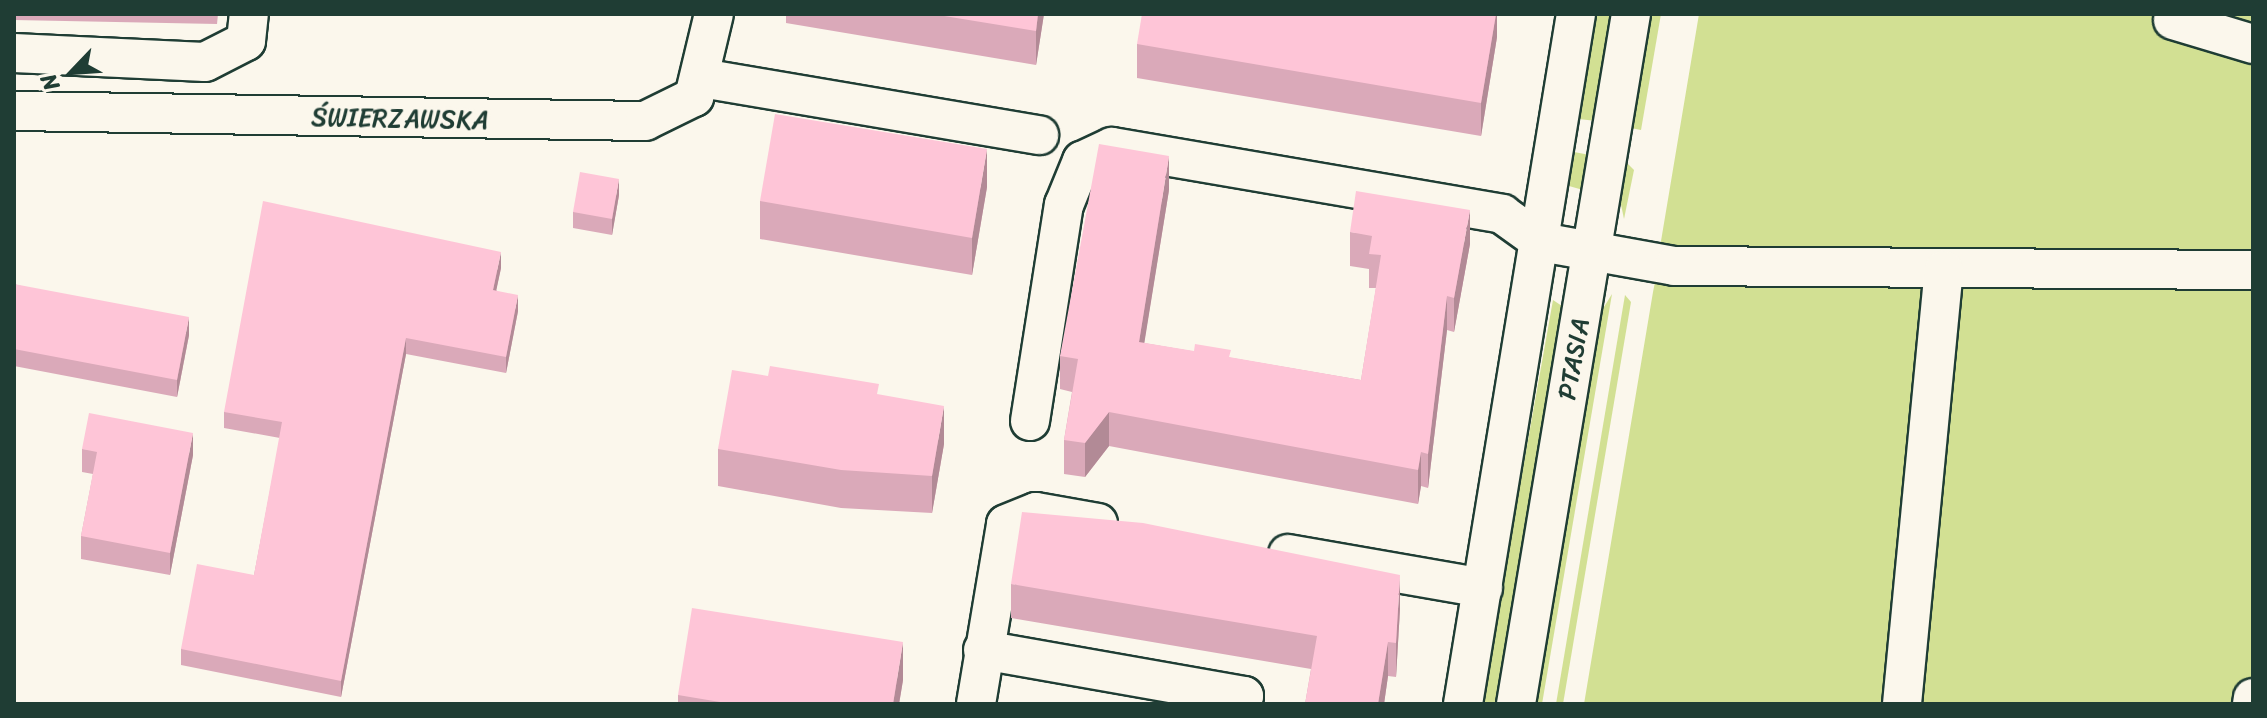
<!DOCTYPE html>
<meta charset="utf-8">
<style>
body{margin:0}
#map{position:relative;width:2267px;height:718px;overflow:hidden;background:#fbf7ec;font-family:Sriracha,sans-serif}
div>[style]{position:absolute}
.green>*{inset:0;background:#d2e093}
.roads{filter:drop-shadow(2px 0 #1f3d34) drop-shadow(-2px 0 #1f3d34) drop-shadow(0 2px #1f3d34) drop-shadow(0 -2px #1f3d34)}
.minor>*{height:38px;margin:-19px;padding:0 19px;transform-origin:19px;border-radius:19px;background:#fbf7ec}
.wall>*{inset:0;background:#daa9b9}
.shaded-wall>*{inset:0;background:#b28a96}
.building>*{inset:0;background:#fec5d7}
span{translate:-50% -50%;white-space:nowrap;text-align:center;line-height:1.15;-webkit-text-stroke:6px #fbf7ec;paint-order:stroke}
.street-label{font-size:26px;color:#1f3d34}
.frame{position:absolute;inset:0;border:16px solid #1f3d34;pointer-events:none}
.north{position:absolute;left:32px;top:32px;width:80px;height:80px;-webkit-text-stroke:6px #fbf7ec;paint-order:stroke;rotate:245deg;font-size:22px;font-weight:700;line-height:32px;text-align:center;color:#1f3d34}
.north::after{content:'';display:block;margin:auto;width:28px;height:36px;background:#1f3d34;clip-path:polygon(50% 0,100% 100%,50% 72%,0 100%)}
</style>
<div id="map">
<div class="green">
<i style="clip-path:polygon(1597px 14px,1615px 14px,1596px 121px,1579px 119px)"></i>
<i style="clip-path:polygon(1649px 14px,1661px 14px,1641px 130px,1631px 128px)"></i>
<i style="clip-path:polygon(1699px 14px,2253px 14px,2253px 704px,1584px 704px,1653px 292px,1655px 282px,1671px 281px,1660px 247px)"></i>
<i style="clip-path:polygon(1574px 152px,1590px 155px,1583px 190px,1569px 186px)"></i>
<i style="clip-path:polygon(1625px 161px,1634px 170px,1624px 219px,1619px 195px)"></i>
<i style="clip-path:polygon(1612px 294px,1542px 704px,1533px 704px,1599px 315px)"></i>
<i style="clip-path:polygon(1625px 295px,1631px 302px,1563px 704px,1556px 704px)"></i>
<i style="clip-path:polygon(1553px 300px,1565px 308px,1498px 704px,1481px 704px)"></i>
</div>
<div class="roads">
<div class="minor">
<i style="left:2173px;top:20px;width:84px;rotate:16.7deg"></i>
<i style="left:14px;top:53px;width:191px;rotate:2.7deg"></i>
<i style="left:205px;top:62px;width:46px;rotate:-27.1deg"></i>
<i style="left:246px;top:41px;width:27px;rotate:-84deg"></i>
<i style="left:701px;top:78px;width:343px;rotate:9.6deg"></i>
<i style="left:14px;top:111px;width:631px;rotate:0.91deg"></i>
<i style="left:645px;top:121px;width:55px;rotate:-26.1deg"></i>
<i style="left:694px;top:97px;width:85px;rotate:-76.5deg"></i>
<i style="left:1030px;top:421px;width:219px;rotate:-81.1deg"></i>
<i style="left:1064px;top:205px;width:48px;rotate:-67.8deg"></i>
<i style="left:1082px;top:161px;width:33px;rotate:-25deg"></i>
<i style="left:1112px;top:147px;width:396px;rotate:9.7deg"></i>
<i style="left:1502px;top:214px;width:48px;rotate:35.7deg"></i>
<i style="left:1541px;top:242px;width:135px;rotate:10.2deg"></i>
<i style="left:1674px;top:266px;width:579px;rotate:0.4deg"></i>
<i style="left:1288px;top:554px;width:198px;rotate:9.9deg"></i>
<i style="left:983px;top:650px;width:265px;rotate:10deg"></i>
<i style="left:1244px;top:696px;width:8px;rotate:104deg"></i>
<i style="left:976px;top:704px;width:182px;rotate:-80.5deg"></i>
<i style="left:1006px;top:524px;width:32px;rotate:-22deg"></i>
<i style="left:1036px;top:512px;width:63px;rotate:10.1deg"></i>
<i style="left:1463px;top:704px;width:699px;rotate:-80.7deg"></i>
<i style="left:1516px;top:704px;width:700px;rotate:-80.54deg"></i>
<i style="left:1902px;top:704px;width:436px;rotate:-84.5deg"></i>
<i style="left:2252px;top:704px;width:6px;rotate:-81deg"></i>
</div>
</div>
<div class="wall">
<i style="clip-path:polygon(14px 14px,218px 14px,217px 24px,14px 20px)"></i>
<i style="clip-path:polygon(786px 14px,1044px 14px,1036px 65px,786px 23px)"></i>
<i style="clip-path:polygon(1497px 14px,1497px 37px,1481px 136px,1137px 78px,1137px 44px)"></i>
<i style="clip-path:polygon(987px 187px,972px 275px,760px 239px,760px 201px)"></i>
<i style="clip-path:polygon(1169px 190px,1144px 343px,1361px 380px,1376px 288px,1369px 288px,1369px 269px,1350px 266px,1350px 232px,1470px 244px,1454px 332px,1447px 330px,1428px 488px,1421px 486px,1418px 504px,1109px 446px,1085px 477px,1064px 474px,1064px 440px,1072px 392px,1060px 389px,1060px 356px)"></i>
<i style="clip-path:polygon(619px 195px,612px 235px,573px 228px,573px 212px)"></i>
<i style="clip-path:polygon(501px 268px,496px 290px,518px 311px,506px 373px,406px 354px,341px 697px,181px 665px,181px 649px,254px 575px,280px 438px,224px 428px,224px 412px)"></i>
<i style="clip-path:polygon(14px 284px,189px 335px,177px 397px,14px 366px)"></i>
<i style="clip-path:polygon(879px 395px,944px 444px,932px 513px,841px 508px,718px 486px,718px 449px)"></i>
<i style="clip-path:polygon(82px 449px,193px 455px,170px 575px,81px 559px,81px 536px,93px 474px,82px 472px)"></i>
<i style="clip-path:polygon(1011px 584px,1400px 609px,1396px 677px,1388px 676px,1384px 704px,1305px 704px,1311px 669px,1011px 618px)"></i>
<i style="clip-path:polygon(903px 680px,899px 704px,678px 704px,678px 695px)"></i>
</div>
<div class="shaded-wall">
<i style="clip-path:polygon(1038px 14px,1044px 14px,1036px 65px,1036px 31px)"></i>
<i style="clip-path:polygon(1496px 14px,1497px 14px,1497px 37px,1481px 136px,1481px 103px)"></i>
<i style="clip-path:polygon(987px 149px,987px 187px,972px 275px,972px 238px)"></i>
<i style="clip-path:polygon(1169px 156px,1169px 190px,1139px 376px,1139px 342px)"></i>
<i style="clip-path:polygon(619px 179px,619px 195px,612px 235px,612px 219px)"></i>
<i style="clip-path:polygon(1470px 210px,1470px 244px,1454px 332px,1454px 298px)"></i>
<i style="clip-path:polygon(501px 252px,501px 268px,493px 306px,493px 290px)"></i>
<i style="clip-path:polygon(518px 295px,518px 311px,506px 373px,506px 357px)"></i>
<i style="clip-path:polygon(1447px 296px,1447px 330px,1428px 488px,1428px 454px)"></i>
<i style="clip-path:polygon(189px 317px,189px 335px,177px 397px,177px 380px)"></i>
<i style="clip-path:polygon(406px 338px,406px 354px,341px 697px,341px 681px)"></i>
<i style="clip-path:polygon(944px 406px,944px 444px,932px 513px,932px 476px)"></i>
<i style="clip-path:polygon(1109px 412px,1109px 446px,1085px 477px,1085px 443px)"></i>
<i style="clip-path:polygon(193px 433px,193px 455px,170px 575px,170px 553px)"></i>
<i style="clip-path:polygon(1421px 452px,1421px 486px,1418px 504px,1418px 470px)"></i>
<i style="clip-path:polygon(1400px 575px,1400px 609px,1396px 677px,1396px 643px)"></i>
<i style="clip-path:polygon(903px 642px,903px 680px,899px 704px,893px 704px)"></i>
<i style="clip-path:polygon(1388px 642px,1388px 676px,1384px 704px,1378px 704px)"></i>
</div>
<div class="building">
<i style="clip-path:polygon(932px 14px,1038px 14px,1036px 31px)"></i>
<i style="clip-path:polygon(1142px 14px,1496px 14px,1481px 103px,1137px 44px)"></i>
<i style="clip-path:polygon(775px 114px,987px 149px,972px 238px,760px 201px)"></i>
<i style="clip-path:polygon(1099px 144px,1169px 156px,1139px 342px,1194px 351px,1195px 344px,1231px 350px,1229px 357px,1361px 380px,1381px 255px,1369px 254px,1372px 236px,1350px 232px,1356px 191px,1470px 210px,1454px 298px,1447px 296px,1428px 454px,1421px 452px,1418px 470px,1109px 412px,1085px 443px,1064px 440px,1078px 359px,1060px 356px)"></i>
<i style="clip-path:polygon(580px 172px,619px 179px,612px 219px,573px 212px)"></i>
<i style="clip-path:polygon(263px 201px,501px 252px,493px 290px,518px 295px,506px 357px,406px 338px,341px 681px,181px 649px,197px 564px,254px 575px,282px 422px,224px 412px)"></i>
<i style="clip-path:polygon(14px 284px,189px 317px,177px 380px,14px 349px)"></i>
<i style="clip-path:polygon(770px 366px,879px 384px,877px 394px,944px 406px,932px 476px,841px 470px,718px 449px,732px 370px,768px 376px)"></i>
<i style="clip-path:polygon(89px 413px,193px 433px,170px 553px,81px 536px,97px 452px,82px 449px)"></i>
<i style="clip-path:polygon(1022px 512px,1143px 523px,1400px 575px,1396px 643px,1388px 642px,1378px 704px,1305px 704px,1317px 636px,1011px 584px)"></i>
<i style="clip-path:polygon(692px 608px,903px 642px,893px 704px,732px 704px,678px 695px)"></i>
</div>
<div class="street-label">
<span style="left:400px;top:119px;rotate:1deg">ŚWIERZAWSKA</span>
<span style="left:1574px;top:359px;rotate:-80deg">PTASIA</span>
</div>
<div class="frame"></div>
<div class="north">N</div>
</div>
